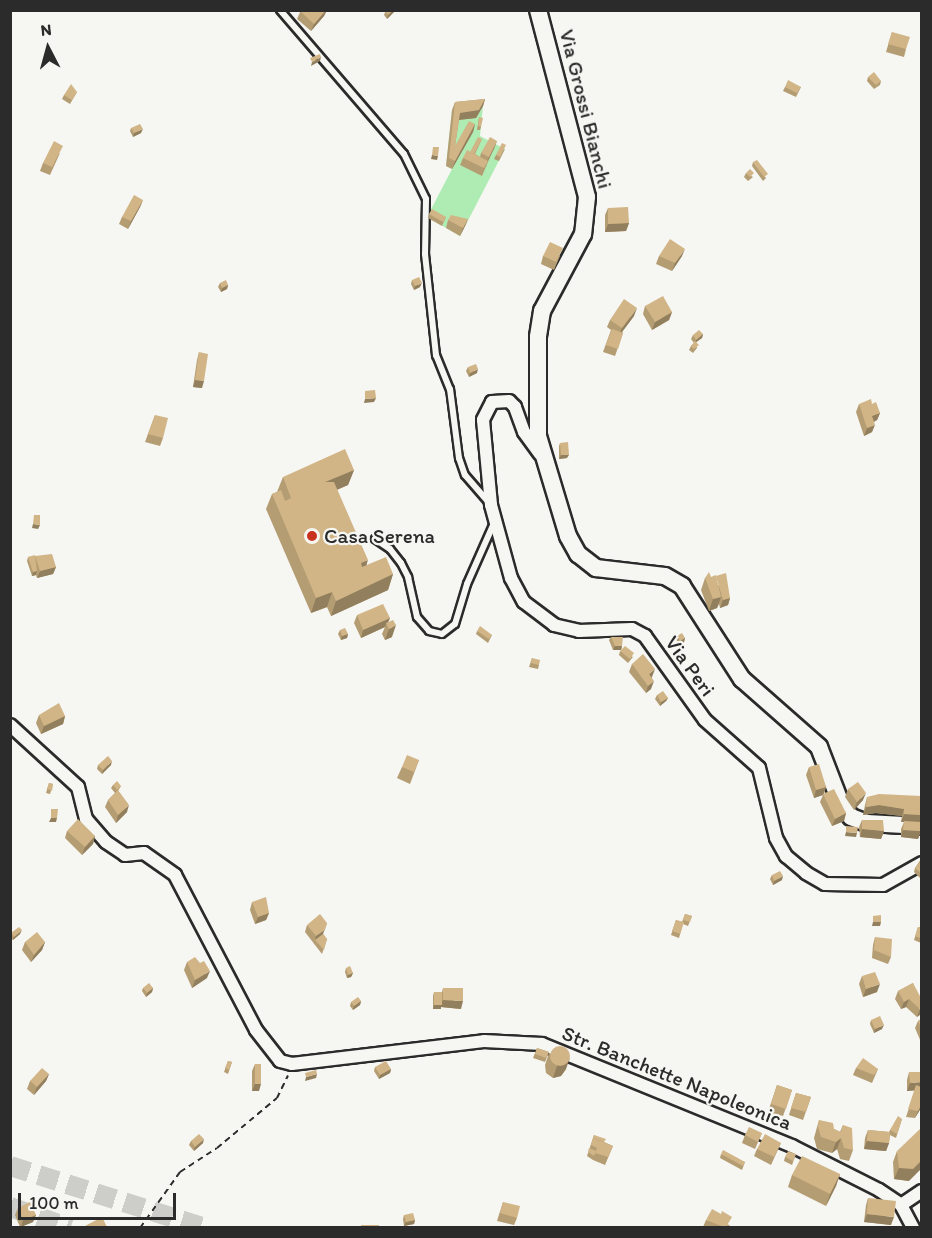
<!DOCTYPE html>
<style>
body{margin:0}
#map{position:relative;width:932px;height:1238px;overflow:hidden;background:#f6f6f2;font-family:Itim,sans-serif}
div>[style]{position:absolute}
.green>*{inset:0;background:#afecb3}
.trunk-tunnel>*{height:20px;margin-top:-10px;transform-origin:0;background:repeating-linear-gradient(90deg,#cdcdca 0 20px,transparent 0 30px)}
.path>*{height:2px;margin-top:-1px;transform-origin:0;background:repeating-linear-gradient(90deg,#2b2b2b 0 6px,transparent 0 10.5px)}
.roads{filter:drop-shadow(2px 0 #2b2b2b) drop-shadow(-2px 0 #2b2b2b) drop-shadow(0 2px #2b2b2b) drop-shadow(0 -2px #2b2b2b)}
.service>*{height:6px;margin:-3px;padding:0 3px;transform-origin:3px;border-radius:3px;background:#f6f6f2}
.minor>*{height:12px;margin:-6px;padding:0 6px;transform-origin:6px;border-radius:6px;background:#f6f6f2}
.secondary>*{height:16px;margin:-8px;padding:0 8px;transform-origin:8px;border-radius:8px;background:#f6f6f2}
.wall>*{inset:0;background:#b49c73}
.shaded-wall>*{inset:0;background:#927f5e}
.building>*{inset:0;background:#d1b586}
.round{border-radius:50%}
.dots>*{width:16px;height:16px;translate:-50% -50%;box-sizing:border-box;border:3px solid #f6f6f2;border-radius:50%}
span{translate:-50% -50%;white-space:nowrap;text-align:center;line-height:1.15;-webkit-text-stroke:4.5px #f6f6f2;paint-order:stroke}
.street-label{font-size:21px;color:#2b2b2b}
.poi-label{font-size:21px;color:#2b2b2b}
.left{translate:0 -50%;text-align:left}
.frame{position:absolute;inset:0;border:12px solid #2b2b2b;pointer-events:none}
.north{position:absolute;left:18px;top:18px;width:60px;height:60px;-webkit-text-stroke:4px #f6f6f2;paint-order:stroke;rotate:354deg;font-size:16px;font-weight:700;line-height:24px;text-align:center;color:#2b2b2b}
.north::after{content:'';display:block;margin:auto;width:21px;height:27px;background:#2b2b2b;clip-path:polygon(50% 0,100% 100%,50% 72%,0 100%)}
.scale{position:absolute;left:18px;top:1193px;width:158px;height:27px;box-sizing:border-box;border:3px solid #2b2b2b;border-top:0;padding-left:8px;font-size:18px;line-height:21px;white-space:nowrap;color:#2b2b2b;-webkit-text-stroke:4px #f6f6f2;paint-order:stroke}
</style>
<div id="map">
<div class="green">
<i style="clip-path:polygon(483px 106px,480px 136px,505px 149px,460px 236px,427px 217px,452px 169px,446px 166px,452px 110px)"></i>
</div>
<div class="trunk-tunnel">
<i style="left:10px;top:1166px;width:206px;rotate:17.6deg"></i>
<i style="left:10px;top:1207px;width:64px;rotate:19.3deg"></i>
</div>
<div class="path">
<i style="left:10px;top:1190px;width:7px;rotate:90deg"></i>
<i style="left:140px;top:1228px;width:69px;rotate:-54.5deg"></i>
<i style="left:180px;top:1172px;width:44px;rotate:-33deg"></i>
<i style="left:217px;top:1148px;width:78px;rotate:-39.8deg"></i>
<i style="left:277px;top:1098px;width:25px;rotate:-64deg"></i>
</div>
<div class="roads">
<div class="service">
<i style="left:280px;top:10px;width:190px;rotate:49.3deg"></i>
<i style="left:404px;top:154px;width:50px;rotate:63.9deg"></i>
<i style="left:426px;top:199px;width:55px;rotate:91deg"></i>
<i style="left:425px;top:254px;width:102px;rotate:83.8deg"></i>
<i style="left:436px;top:355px;width:37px;rotate:68deg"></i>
<i style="left:450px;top:389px;width:70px;rotate:82.6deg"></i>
<i style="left:459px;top:458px;width:18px;rotate:71deg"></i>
<i style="left:465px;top:475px;width:38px;rotate:49deg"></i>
<i style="left:375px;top:539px;width:18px;rotate:34deg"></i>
<i style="left:390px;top:549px;width:18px;rotate:52deg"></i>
<i style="left:401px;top:563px;width:16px;rotate:63deg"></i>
<i style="left:408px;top:577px;width:41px;rotate:77.3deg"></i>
<i style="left:417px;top:617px;width:18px;rotate:49deg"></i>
<i style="left:429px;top:631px;width:13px;rotate:13deg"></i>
<i style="left:442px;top:634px;width:16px;rotate:-38deg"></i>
<i style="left:455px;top:624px;width:42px;rotate:-73.3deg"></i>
<i style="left:467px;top:584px;width:67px;rotate:-66.1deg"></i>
</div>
<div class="minor">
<i style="left:540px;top:454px;width:27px;rotate:-126deg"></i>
<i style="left:524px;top:432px;width:27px;rotate:-110deg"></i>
<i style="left:515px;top:407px;width:8px;rotate:-135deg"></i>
<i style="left:509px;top:401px;width:17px;rotate:177deg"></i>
<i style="left:492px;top:402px;width:20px;rotate:117deg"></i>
<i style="left:483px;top:420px;width:85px;rotate:84.6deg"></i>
<i style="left:491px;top:505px;width:76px;rotate:74.7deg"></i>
<i style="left:511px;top:578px;width:27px;rotate:62deg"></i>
<i style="left:524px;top:602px;width:38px;rotate:37deg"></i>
<i style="left:554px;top:625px;width:26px;rotate:13deg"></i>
<i style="left:579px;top:631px;width:53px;rotate:-2.2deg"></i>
<i style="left:632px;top:629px;width:15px;rotate:28deg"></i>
<i style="left:645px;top:636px;width:103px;rotate:54.5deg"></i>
<i style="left:705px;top:720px;width:72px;rotate:41.6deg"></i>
<i style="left:759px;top:768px;width:72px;rotate:76.3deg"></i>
<i style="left:776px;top:838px;width:21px;rotate:61deg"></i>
<i style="left:786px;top:856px;width:26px;rotate:40deg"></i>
<i style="left:806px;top:873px;width:22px;rotate:30deg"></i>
<i style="left:825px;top:884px;width:58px;rotate:1deg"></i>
<i style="left:883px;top:885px;width:45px;rotate:-29.4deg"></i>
<i style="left:10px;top:725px;width:92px;rotate:42.4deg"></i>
<i style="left:78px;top:787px;width:33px;rotate:76deg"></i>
<i style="left:86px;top:819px;width:30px;rotate:49deg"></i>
<i style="left:106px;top:842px;width:23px;rotate:34deg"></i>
<i style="left:125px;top:855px;width:19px;rotate:-6deg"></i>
<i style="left:144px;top:853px;width:38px;rotate:35deg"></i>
<i style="left:175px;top:875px;width:175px;rotate:62.4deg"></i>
<i style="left:256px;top:1030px;width:39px;rotate:52deg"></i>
<i style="left:280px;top:1061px;width:12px;rotate:14deg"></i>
<i style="left:292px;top:1064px;width:193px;rotate:-6.8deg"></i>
<i style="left:484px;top:1041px;width:58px;rotate:3deg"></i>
<i style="left:542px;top:1044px;width:270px;rotate:22.2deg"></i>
<i style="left:792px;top:1146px;width:97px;rotate:26.8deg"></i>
<i style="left:879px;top:1190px;width:27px;rotate:34deg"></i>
<i style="left:901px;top:1205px;width:26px;rotate:62deg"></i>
<i style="left:901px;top:1205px;width:25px;rotate:-34deg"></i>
</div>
<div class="secondary">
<i style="left:538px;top:10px;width:193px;rotate:75.3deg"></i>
<i style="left:587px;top:197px;width:37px;rotate:96deg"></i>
<i style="left:583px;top:234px;width:87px;rotate:118deg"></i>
<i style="left:542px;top:311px;width:26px;rotate:99deg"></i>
<i style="left:538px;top:337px;width:99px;rotate:90deg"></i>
<i style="left:538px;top:436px;width:104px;rotate:73.3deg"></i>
<i style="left:568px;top:536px;width:21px;rotate:61deg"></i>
<i style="left:578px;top:554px;width:23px;rotate:38deg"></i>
<i style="left:596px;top:568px;width:69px;rotate:6.6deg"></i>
<i style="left:665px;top:576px;width:20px;rotate:30deg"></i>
<i style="left:682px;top:586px;width:111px;rotate:57.2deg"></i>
<i style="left:742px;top:679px;width:103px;rotate:41.4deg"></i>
<i style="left:819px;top:747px;width:61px;rotate:68.9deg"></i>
<i style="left:841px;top:804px;width:16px;rotate:52deg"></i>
<i style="left:851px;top:817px;width:17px;rotate:21deg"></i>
<i style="left:867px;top:823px;width:55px;rotate:3.1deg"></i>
</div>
</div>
<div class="wall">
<i style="clip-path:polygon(301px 10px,327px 10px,324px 16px,311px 31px,297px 19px)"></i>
<i style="clip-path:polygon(386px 10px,395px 10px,394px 12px,387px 19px,384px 15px)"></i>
<i style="clip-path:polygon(892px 32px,906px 49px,904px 57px,886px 52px)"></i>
<i style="clip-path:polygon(868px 77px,881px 81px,880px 85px,874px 89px,867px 81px)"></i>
<i style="clip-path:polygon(785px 87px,801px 87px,796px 97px,783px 91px)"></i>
<i style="clip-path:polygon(77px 92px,70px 104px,62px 99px,64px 95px)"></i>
<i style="clip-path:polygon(485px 99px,483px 106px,476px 118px,459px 120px,455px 146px,475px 124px,473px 132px,452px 169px,446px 166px,452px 110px,455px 102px)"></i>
<i style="clip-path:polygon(479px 117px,481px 127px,480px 130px,477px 130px)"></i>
<i style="clip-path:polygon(131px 128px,141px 133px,133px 137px,130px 131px)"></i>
<i style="clip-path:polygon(482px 139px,475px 154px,480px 157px,481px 153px,497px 141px,482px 176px,460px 165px,463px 158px,470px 152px)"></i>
<i style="clip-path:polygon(505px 149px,499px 161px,494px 159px,496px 155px)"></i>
<i style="clip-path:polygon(60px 153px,50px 175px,40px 171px,43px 163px)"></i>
<i style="clip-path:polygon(753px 162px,766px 178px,763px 181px,752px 166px)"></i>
<i style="clip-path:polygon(746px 173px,753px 177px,748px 181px,744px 177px)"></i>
<i style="clip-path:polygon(143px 200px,140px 207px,128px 229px,119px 224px,122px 217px)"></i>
<i style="clip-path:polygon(608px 208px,629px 223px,626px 231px,605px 232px,605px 215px)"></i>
<i style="clip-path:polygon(429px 214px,446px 217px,442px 226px,428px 218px)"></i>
<i style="clip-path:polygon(468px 219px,465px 226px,460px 236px,446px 228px,448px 220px)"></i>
<i style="clip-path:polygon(543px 256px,560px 256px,554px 270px,541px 264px)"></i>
<i style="clip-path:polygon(659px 256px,682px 256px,672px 271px,656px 264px)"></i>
<i style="clip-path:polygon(412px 280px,420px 287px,414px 290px,411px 284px)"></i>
<i style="clip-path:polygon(220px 283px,228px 285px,227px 289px,221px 292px,218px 287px)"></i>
<i style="clip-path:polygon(645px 306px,672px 312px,669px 320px,652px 330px,643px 314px)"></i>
<i style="clip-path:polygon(634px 316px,622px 332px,623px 333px,615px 356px,603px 352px,611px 330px,607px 327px,610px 320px)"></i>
<i style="clip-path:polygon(703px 334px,702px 338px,696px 342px,697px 348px,693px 353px,689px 350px,691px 346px,694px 343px,691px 339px,693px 335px)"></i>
<i style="clip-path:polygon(199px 352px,202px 388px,193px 387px,197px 360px)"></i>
<i style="clip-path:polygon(468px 367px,477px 373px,469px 377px,466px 371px)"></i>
<i style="clip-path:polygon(859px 404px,872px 404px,880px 413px,877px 420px,874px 422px,872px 432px,864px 436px,856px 412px)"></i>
<i style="clip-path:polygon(155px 415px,163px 438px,160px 446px,145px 442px)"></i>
<i style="clip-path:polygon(560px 443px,567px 458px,559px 459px,559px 446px)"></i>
<i style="clip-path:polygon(354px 470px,348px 485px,337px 490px,367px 565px,393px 574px,388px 590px,331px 616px,327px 607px,311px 613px,266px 509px,272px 494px,277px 492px,283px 477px)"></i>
<i style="clip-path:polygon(36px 556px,56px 567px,53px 574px,37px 578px,36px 575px,32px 576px,27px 561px,28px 557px)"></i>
<i style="clip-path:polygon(711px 577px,730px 598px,728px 605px,720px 608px,719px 604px,717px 608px,709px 611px,701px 590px,705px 578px)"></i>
<i style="clip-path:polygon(357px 615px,390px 618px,388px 622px,392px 637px,385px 640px,382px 634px,385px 627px,361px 638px,354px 623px)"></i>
<i style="clip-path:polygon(340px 630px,348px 634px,347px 638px,341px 640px,338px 634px)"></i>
<i style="clip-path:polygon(477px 631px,492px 635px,488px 643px,476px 634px)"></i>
<i style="clip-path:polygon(677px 636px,685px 638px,684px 642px,679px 645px,676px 639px)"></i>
<i style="clip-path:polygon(611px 637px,622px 646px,621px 650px,613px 650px,609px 640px)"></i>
<i style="clip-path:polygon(620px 651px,633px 657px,628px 663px,619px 655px)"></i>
<i style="clip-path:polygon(532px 658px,539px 665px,538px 669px,529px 667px)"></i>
<i style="clip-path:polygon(632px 664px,652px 677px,651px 689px,646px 693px,629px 672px)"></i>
<i style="clip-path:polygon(657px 695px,668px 698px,666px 701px,660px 706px,655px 699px)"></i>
<i style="clip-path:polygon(39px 715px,65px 716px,63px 724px,41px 734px,36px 723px)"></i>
<i style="clip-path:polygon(419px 760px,410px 784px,397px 778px,402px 767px)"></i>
<i style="clip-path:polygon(98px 765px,111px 765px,102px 774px,97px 769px)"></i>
<i style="clip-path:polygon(809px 767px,826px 787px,824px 794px,846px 813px,844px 821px,832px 826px,820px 802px,823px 795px,814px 798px,806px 775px)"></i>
<i style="clip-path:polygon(49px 783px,53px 784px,50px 794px,46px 793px)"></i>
<i style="clip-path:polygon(113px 785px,121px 786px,118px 791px,127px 812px,116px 823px,105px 807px,108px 800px,115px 793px,111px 788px)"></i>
<i style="clip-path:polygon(848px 789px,863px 800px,854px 810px,845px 797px)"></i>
<i style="clip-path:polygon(921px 796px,921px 831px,918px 839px,901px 837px,901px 829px,904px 822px,901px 822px,902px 816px,876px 813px,863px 815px,865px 805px,867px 797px)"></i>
<i style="clip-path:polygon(862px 820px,884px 831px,881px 839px,860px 837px,859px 827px)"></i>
<i style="clip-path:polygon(67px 831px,95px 836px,93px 844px,82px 855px,65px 838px)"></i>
<i style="clip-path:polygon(921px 859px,921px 879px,914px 872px,915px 868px)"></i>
<i style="clip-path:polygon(772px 875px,782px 880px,773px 885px,770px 879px)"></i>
<i style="clip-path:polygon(252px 902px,269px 913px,266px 920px,255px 924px,250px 910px)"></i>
<i style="clip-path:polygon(685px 914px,692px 916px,688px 926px,683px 924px,679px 938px,671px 935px,676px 920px,682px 922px)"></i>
<i style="clip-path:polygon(307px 925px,323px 934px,327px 939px,322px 954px,305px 932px)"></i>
<i style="clip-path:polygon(918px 927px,921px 927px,921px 943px,914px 940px)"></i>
<i style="clip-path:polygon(11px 933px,20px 934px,13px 940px,10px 938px)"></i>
<i style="clip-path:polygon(875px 937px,891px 957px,888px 964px,872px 958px,873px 945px)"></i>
<i style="clip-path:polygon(25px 942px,45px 942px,42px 950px,31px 962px,22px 950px)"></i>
<i style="clip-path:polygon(921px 952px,921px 965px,920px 965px,920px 957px)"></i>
<i style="clip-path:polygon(187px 962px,200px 963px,207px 978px,192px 988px,184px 970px)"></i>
<i style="clip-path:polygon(346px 968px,353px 973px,351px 977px,347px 978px,345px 972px)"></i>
<i style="clip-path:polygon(862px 976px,877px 992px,863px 997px,859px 984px)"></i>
<i style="clip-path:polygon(913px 983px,921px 1014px,917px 1017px,906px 1007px,901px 1009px,895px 999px,898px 991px)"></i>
<i style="clip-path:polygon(143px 988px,153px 988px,152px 992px,146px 997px,142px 991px)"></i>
<i style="clip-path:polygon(443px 988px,461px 1009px,441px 1007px,441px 1009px,433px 1009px,433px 996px,434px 992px,442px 992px)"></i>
<i style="clip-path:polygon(361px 1001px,360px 1005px,353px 1010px,350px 1006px,351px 1002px)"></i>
<i style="clip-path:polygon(921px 1019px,921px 1042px,915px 1028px,918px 1021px)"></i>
<i style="clip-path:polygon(871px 1020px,882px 1029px,874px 1033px,870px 1024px)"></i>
<i style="clip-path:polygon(537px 1048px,549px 1052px,545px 1062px,533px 1058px)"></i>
<i style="clip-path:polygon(549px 1053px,566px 1069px,561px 1076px,553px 1078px,546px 1073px,545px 1065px)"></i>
<i style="clip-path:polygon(228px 1061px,232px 1062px,228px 1074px,224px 1072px)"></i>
<i style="clip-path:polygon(255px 1064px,259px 1091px,252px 1091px,252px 1071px)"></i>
<i style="clip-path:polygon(375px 1067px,391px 1069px,390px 1073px,379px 1079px,374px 1071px)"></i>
<i style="clip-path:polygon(856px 1068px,878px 1069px,872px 1083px,853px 1075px)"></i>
<i style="clip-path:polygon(909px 1072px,921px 1108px,915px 1118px,906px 1117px,915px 1090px,907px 1091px,907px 1080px)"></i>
<i style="clip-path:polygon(49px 1074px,46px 1081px,34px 1095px,27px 1089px,30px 1081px)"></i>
<i style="clip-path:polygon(777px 1085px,792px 1090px,783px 1116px,768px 1112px)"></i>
<i style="clip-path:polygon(796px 1093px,811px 1097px,803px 1120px,789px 1115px)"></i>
<i style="clip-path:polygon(902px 1119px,896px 1138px,890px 1135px,889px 1143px,886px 1151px,864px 1149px,865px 1138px,868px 1130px,889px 1132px,890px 1130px)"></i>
<i style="clip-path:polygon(819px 1120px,834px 1129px,840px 1132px,843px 1125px,853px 1150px,849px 1161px,840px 1159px,837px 1149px,832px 1153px,817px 1149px,814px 1138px)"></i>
<i style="clip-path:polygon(762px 1133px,755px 1149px,742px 1143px,745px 1135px)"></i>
<i style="clip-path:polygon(594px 1135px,604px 1142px,613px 1146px,605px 1165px,593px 1160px,587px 1156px)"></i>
<i style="clip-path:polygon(191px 1141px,203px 1143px,194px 1151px,189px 1145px)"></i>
<i style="clip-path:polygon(781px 1143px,771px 1165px,754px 1156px,757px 1149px)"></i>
<i style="clip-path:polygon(897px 1151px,909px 1181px,894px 1179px,893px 1162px)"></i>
<i style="clip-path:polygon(721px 1154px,745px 1162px,742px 1170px,720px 1158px)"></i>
<i style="clip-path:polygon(796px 1154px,792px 1165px,784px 1161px,785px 1157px)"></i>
<i style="clip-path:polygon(840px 1174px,836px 1186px,826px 1206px,788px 1187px,792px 1175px)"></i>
<i style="clip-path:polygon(868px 1198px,891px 1225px,864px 1222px,866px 1205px)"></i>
<i style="clip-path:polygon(503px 1202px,517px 1218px,514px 1225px,497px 1221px)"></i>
<i style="clip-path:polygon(18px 1208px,36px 1215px,33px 1222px,20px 1227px,15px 1215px)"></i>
<i style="clip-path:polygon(404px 1215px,415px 1220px,414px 1224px,404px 1226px,403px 1219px)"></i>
<i style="clip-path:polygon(706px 1220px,730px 1225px,728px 1227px,703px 1227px)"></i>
</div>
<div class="shaded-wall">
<i style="clip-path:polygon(326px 10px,327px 10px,324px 16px,311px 31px,314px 24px)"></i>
<i style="clip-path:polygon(393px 10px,395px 10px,394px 12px,387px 19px,388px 15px)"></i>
<i style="clip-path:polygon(321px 57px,320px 61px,311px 66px,312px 62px)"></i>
<i style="clip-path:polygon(485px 99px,483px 106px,476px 118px,457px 120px,460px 113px)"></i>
<i style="clip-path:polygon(475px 124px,473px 132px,452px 169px,455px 161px)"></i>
<i style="clip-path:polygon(143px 129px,141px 133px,133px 137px,134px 133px)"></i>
<i style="clip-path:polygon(497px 141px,494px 149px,486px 164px,489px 157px)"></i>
<i style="clip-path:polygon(432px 155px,438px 156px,437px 160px,431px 159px)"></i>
<i style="clip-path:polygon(143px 200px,140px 207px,128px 229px,131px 221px)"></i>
<i style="clip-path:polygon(468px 219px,465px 226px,460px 236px,463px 228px)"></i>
<i style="clip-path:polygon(629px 223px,626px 231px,605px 232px,608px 224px)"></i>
<i style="clip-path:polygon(685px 249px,682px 256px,672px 271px,675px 263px)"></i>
<i style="clip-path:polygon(422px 283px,420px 287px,414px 290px,415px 286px)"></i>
<i style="clip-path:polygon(228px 285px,227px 289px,221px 292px,222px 288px)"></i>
<i style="clip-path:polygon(637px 308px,634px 316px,619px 336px,622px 328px)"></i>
<i style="clip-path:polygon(672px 312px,669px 320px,652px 330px,655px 322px)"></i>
<i style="clip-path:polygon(703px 334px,702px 338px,695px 343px,696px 340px)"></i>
<i style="clip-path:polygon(478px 369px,477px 373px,469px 377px,470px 373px)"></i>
<i style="clip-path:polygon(195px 380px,204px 381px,202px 388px,193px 387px)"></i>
<i style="clip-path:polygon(376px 398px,374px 402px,364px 403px,365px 399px)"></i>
<i style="clip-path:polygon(880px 413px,877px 420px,869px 424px,872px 416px)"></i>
<i style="clip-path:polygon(875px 425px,872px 432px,864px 436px,867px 428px)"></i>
<i style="clip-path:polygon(561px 455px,569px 455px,567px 458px,559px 459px)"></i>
<i style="clip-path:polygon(354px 470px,348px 485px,319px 497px,325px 482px)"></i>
<i style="clip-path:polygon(33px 524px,40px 525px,38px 529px,32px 528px)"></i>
<i style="clip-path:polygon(368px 560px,363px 575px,361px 563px)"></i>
<i style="clip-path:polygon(56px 567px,53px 574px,37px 578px,40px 571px)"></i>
<i style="clip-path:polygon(37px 571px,36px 575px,32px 576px,33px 572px)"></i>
<i style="clip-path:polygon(393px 574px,388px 590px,331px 616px,336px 601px)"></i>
<i style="clip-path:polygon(332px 592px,327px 607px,311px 613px,316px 598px)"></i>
<i style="clip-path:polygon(721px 597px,717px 608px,709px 611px,713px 599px)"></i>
<i style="clip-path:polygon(730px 598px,728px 605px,720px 608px,723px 600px)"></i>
<i style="clip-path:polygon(390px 618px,387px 625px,386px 623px,385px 627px,361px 638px,363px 630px)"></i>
<i style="clip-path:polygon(396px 625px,392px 637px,385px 640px,389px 629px)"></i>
<i style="clip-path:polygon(348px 634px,347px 638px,341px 640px,342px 636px)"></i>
<i style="clip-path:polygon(685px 638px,684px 642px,679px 645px,680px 641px)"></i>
<i style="clip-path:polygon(615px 646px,622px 646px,621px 650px,613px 650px)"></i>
<i style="clip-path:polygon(655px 669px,652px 677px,646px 682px,649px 674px)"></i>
<i style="clip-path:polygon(654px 681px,651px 689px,646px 693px,648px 686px)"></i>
<i style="clip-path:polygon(668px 698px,666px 701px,660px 706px,661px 702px)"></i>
<i style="clip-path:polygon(65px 716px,63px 724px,41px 734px,44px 726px)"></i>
<i style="clip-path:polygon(112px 761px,111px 765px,102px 774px,103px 770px)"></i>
<i style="clip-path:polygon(826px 787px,823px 795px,814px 798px,816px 790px)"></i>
<i style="clip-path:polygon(866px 793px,863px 800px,854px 810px,857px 802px)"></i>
<i style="clip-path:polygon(129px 805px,127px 812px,116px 823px,118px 815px)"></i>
<i style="clip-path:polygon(879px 805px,904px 809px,902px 816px,876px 813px,863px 815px,866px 807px)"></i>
<i style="clip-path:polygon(846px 813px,844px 821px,832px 826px,835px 819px)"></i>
<i style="clip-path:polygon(904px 814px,921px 815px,921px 822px,901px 822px)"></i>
<i style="clip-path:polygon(51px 818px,57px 818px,56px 822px,49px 822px)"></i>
<i style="clip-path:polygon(862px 829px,884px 831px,881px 839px,860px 837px)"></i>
<i style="clip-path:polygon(903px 830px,921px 831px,918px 839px,901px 837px)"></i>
<i style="clip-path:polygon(846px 832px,857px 833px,856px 837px,845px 836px)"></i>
<i style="clip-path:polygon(95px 836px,93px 844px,82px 855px,85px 847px)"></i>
<i style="clip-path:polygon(783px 876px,782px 880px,773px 885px,774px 881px)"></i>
<i style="clip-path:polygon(269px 913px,266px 920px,255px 924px,258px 917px)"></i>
<i style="clip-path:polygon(873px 922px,881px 922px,880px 926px,872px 926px)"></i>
<i style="clip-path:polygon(327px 923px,322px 937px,315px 940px,314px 944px,316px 936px)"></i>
<i style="clip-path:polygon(22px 930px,20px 934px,13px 940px,14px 937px)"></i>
<i style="clip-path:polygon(45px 942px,42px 950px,31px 962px,34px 955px)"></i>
<i style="clip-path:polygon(210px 971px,207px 978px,192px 988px,195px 980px)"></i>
<i style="clip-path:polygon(353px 973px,351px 977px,347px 978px,348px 975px)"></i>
<i style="clip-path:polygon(880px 984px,877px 992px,863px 997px,866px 989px)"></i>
<i style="clip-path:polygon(153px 988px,152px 992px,146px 997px,147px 993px)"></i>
<i style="clip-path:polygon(909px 999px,906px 1007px,901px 1009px,904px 1002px)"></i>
<i style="clip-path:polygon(443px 1000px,463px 1001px,461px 1009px,441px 1007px,441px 1009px,433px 1009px,434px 1005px,441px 1005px)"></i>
<i style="clip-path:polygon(361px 1001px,360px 1005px,353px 1010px,354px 1006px)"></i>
<i style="clip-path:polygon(921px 1008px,921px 1014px,917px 1017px,920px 1009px)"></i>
<i style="clip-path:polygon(884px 1025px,882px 1029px,874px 1033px,875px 1029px)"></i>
<i style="clip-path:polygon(570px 1058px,566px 1069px,561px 1076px,553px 1078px,557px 1066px)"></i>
<i style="clip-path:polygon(391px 1069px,390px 1073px,379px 1079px,380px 1075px)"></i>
<i style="clip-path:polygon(49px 1074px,46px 1081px,34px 1095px,37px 1087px)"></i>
<i style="clip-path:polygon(317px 1074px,316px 1078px,305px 1081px,306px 1077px)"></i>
<i style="clip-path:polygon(921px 1082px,921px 1090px,907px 1091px,910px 1083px)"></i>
<i style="clip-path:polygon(255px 1084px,261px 1084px,259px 1091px,252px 1091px)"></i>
<i style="clip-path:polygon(921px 1105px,921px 1108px,915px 1118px,918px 1111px)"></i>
<i style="clip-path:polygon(841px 1138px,837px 1149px,832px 1153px,836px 1142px)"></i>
<i style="clip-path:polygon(204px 1139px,203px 1143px,194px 1151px,195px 1147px)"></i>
<i style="clip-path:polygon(867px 1141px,889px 1143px,886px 1151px,864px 1149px)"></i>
<i style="clip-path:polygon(921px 1161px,921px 1169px,909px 1181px,894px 1179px,899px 1168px)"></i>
<i style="clip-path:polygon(840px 1174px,836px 1186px,826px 1206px,830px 1194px)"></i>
<i style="clip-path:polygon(867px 1214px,894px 1217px,891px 1225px,864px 1222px)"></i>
<i style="clip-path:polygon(36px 1215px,33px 1222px,21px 1227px,23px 1220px)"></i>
<i style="clip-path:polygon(415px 1220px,414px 1224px,404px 1226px,406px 1222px)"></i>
</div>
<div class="building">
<i style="clip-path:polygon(301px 10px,326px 10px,314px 24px,300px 11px)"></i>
<i style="clip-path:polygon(386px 10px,393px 10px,388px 15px,385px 11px)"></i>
<i style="clip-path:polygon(892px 32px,910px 37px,906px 49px,888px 44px)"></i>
<i style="clip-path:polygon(320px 54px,321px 57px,312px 62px,310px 58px)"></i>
<i style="clip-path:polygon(874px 72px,881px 81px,876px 85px,868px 77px)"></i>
<i style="clip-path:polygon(788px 80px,801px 87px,797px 93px,785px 87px)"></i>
<i style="clip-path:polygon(71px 84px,77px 92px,72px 100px,64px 95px)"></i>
<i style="clip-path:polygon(485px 99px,479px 110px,460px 113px,455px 146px,469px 121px,475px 124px,455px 161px,449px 158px,455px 102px)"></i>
<i style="clip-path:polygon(479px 117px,483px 118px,481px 127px,478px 126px)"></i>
<i style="clip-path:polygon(140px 124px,143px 129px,134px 133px,131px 128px)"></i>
<i style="clip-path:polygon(478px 137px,482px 139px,474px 154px,470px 152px)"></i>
<i style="clip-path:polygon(490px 137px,497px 141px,489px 157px,481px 153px)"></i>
<i style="clip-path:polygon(54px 141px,63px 146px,52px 167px,43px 163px)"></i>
<i style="clip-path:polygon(502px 143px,506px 145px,500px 157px,496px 155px)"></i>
<i style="clip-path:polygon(433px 147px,439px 147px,438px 156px,432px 155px)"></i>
<i style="clip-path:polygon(467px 150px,488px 161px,484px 168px,463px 158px)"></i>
<i style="clip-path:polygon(757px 160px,768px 174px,764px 177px,753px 162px)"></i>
<i style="clip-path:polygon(750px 169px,754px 173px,750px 177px,746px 173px)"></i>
<i style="clip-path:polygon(134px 195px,143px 200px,131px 221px,122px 217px)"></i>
<i style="clip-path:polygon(628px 207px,629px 223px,608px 224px,608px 208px)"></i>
<i style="clip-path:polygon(432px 209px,446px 217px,443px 222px,429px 214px)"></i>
<i style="clip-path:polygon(451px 215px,468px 219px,463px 228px,448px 220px)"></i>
<i style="clip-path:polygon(670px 239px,685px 249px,675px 263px,659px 256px)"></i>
<i style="clip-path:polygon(550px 242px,563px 248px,556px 262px,543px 256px)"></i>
<i style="clip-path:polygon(419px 277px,422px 283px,415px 286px,412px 280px)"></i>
<i style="clip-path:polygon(226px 280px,228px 285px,222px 288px,220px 283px)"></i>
<i style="clip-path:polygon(663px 296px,672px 312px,655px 322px,645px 306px)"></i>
<i style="clip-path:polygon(624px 299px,637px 308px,622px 328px,610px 320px)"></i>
<i style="clip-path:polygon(612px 329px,623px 333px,618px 349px,606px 345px)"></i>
<i style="clip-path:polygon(699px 330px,703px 334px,696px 340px,693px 335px)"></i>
<i style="clip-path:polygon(695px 341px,699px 345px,694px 349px,691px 346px)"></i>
<i style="clip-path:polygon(199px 352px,208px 354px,204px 381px,195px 380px)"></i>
<i style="clip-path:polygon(476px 364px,478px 369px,470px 373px,468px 367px)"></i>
<i style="clip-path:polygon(375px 390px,376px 398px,365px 399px,365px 391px)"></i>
<i style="clip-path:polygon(871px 399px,872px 404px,876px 402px,880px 413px,872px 416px,875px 425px,867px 428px,859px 404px)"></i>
<i style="clip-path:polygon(155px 415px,168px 418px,163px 438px,148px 434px)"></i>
<i style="clip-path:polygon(568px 442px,569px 455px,561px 455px,560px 443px)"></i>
<i style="clip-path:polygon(345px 449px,354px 470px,325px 482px,334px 482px,368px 560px,361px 563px,362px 567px,386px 557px,393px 574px,336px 601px,332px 592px,316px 598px,272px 494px,281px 490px,285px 501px,291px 498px,283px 477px)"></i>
<i style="clip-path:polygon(34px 515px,40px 515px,40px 525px,33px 524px)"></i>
<i style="clip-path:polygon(52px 554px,56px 567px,40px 571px,35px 556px)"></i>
<i style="clip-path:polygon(35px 555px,37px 571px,33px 572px,28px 557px)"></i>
<i style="clip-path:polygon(709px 572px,711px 577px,716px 575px,721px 597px,713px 599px,705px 578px)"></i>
<i style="clip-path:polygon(726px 573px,730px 598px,723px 600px,716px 576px)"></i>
<i style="clip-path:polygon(383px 604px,390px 618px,363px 630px,357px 615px)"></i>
<i style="clip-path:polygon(393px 620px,396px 625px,389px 629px,386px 623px)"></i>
<i style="clip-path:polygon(480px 626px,492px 635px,489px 639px,477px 631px)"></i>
<i style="clip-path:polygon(345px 628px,348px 634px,342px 636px,340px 630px)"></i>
<i style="clip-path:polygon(682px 633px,685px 638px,680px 641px,677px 636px)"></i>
<i style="clip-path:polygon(611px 637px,623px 637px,622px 646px,615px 646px)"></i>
<i style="clip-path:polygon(625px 646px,634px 653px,630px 659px,620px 651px)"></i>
<i style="clip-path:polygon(643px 654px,655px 669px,649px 674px,654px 681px,648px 686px,632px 664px)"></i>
<i style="clip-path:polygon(532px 658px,540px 660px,539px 665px,531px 663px)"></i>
<i style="clip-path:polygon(663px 691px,668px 698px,661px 702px,657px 695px)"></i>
<i style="clip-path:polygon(59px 703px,65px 716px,44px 726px,39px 715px)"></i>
<i style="clip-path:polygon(407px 755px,419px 760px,414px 772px,402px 767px)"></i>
<i style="clip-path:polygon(108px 756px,112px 761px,103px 770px,98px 765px)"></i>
<i style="clip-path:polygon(819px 764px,826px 787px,816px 790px,809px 767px)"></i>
<i style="clip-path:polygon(117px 781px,121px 786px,117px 790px,113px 785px)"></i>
<i style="clip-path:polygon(858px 782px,866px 793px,857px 802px,848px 789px)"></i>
<i style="clip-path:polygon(49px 783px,53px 784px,52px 791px,47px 789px)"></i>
<i style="clip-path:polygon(834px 789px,846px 813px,835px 819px,823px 794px)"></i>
<i style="clip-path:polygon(118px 790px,129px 805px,118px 815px,108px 800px)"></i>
<i style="clip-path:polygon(879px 794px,921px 796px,921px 815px,904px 814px,904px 809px,879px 805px,866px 807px,867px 797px)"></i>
<i style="clip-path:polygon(51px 809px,58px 809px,57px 818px,51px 818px)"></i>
<i style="clip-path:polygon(78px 819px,95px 836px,85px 847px,67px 831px)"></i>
<i style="clip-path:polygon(862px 820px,883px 820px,884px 831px,862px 829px)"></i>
<i style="clip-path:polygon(904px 821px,921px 822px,921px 831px,903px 830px)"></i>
<i style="clip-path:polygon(846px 826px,858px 827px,857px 833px,846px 832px)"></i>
<i style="clip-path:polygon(921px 861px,921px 873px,915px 868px)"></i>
<i style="clip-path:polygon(780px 871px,783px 876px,774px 881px,772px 875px)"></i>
<i style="clip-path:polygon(266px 897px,269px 913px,258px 917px,252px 902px)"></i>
<i style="clip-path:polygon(320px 914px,327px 923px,325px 930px,316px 936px,307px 925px)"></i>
<i style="clip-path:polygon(685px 914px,692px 916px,690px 922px,683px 920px)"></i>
<i style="clip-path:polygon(881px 915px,881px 922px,873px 922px,873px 916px)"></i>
<i style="clip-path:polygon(676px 920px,684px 922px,680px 934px,672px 931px)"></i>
<i style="clip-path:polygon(19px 927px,22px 930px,14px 937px,11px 933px)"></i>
<i style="clip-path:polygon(918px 927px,921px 927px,920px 938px,915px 936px)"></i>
<i style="clip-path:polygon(37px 932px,45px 942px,34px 955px,25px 942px)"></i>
<i style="clip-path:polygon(323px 934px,327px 939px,324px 950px,315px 940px)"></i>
<i style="clip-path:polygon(875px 937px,892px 939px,891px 957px,874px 950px)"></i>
<i style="clip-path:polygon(195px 957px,200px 963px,204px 961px,210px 971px,195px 980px,187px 962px)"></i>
<i style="clip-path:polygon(350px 966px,353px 973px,348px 975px,346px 968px)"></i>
<i style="clip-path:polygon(875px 972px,880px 984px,866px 989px,862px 976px)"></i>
<i style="clip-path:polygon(149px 983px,153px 988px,147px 993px,143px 988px)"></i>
<i style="clip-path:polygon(913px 983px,921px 998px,921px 1008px,920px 1009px,909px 999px,904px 1002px,898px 991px)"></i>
<i style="clip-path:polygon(443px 988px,463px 988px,463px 1001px,443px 1000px)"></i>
<i style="clip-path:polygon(434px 992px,442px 992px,442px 1005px,434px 1005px)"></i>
<i style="clip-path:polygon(358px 997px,361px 1001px,354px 1006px,351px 1002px)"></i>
<i style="clip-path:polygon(880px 1016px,884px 1025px,875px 1029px,871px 1020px)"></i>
<i style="clip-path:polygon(921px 1019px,921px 1028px,918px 1021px)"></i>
<i class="round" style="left:550px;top:1046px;width:20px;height:20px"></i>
<i style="clip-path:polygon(537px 1048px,549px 1052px,546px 1058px,535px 1054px)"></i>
<i style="clip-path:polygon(863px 1058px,878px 1069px,874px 1075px,856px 1068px)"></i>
<i style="clip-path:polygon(228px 1061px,232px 1062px,229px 1070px,225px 1068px)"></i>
<i style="clip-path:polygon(386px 1061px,391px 1069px,380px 1075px,375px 1067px)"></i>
<i style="clip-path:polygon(255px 1064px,261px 1064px,261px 1084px,255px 1084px)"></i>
<i style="clip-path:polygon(42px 1068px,49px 1074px,37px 1087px,30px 1081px)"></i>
<i style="clip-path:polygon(316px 1070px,317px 1074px,306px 1077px,305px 1073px)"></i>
<i style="clip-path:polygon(909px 1072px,921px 1072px,921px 1082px,910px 1083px)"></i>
<i style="clip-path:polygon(777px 1085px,792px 1090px,786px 1109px,771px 1104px)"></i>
<i style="clip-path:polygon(916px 1085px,921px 1087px,921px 1105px,918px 1111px,908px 1109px)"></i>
<i style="clip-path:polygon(796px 1093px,811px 1097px,806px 1112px,791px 1108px)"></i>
<i style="clip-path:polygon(898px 1116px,902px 1119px,897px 1134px,890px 1130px)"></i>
<i style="clip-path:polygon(819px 1120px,833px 1123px,834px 1129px,841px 1132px,843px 1125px,852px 1128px,853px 1150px,844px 1148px,841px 1138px,836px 1142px,821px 1137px,818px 1127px)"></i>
<i style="clip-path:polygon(749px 1127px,762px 1133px,758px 1142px,745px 1135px)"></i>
<i style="clip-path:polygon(921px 1128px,921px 1161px,913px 1169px,899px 1168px,897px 1151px)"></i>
<i style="clip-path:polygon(868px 1130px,890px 1132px,889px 1143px,867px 1141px)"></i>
<i style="clip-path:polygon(199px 1134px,204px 1139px,195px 1147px,191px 1141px)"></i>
<i style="clip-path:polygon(765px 1134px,781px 1143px,774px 1157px,757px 1149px)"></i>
<i style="clip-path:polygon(594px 1135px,606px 1139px,604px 1142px,593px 1138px)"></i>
<i style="clip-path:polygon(593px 1138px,613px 1146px,608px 1157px,595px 1153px,597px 1148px,591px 1145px)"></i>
<i style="clip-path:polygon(589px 1148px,596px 1151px,594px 1156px,588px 1152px)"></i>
<i style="clip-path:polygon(723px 1150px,745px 1162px,743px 1166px,721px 1154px)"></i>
<i style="clip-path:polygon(788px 1151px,796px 1154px,793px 1161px,785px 1157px)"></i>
<i style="clip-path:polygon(802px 1156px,840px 1174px,830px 1194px,792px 1175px)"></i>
<i style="clip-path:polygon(868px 1198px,896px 1201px,894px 1217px,867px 1214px)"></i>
<i style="clip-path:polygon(30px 1202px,36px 1215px,23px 1220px,18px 1208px)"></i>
<i style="clip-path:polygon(503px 1202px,520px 1206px,517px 1218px,500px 1213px)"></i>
<i style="clip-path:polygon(712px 1209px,721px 1214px,722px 1211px,732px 1217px,726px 1227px,724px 1227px,706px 1220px)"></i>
<i style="clip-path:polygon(413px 1213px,415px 1220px,406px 1222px,404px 1215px)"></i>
<i style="clip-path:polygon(102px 1217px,107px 1227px,83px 1227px)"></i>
<i style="clip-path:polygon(361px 1225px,379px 1225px,379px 1227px,361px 1227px)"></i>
</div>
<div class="dots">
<i style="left:312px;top:536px;background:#c8321e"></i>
</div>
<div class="street-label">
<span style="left:586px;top:109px;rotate:76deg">Via Grossi Bianchi</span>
<span style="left:690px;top:666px;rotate:54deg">Via Peri</span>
<span style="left:677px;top:1078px;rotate:22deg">Str. Banchette Napoleonica</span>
</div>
<div class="poi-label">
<span class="left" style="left:324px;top:536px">Casa Serena</span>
</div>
<div class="frame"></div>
<div class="north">N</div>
<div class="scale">100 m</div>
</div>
